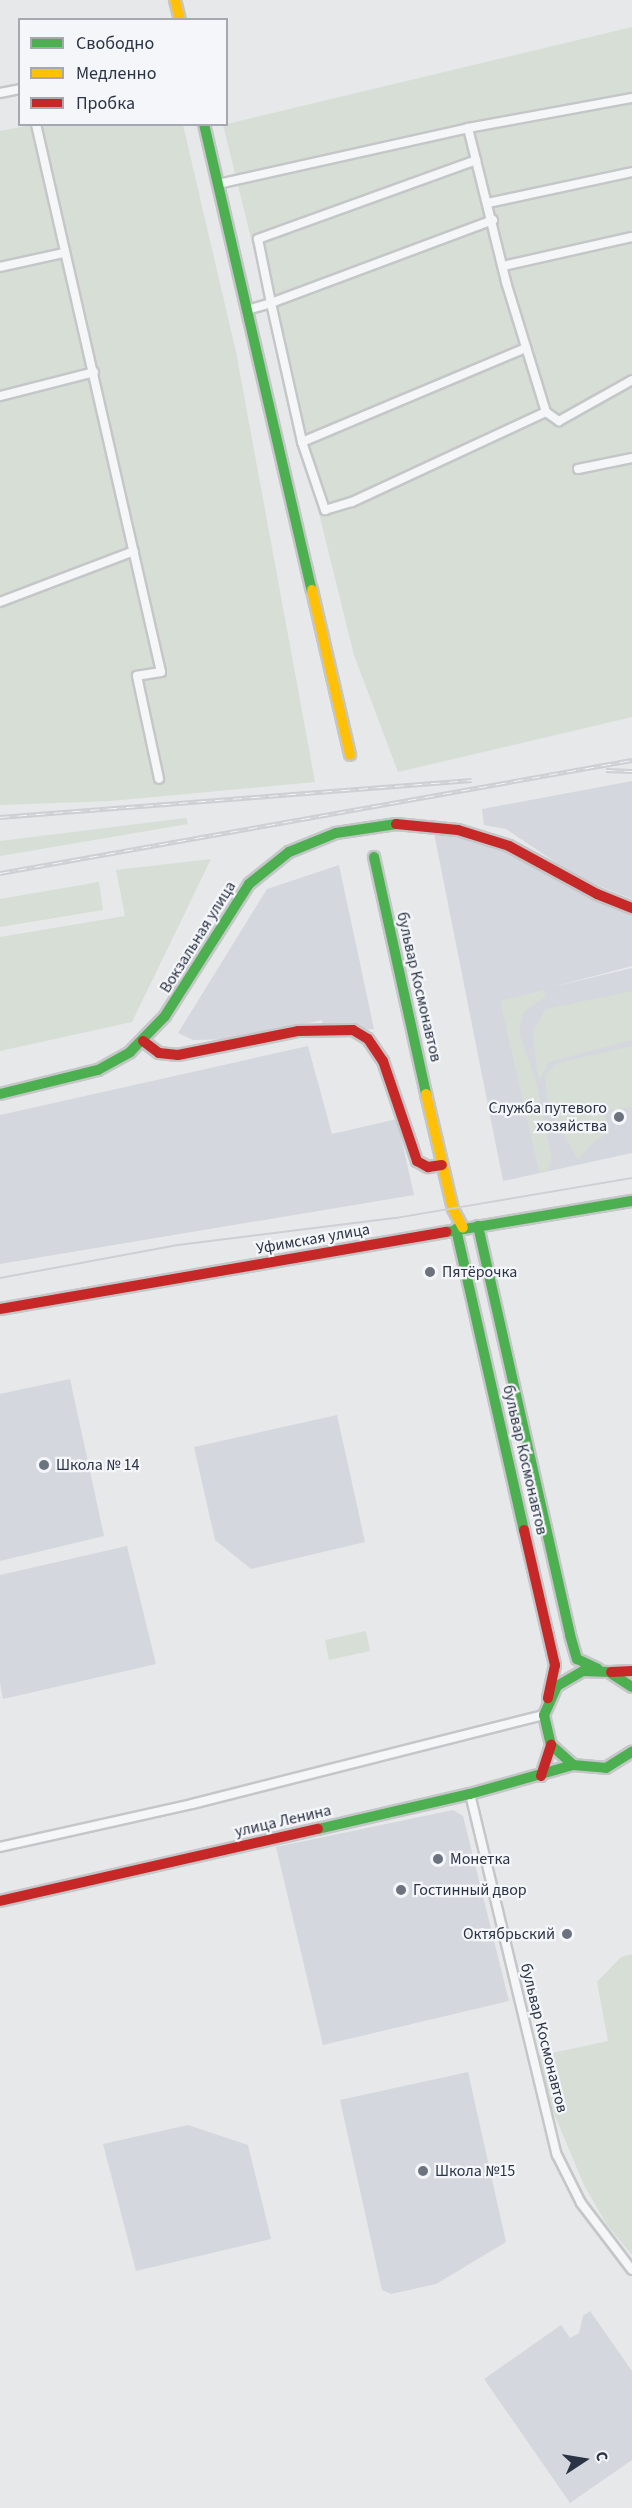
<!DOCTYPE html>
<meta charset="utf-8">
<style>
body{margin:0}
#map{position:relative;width:632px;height:2508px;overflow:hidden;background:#e6e8ea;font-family:"Source Sans 3",sans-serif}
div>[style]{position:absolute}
.built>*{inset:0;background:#d4d7dd}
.green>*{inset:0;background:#d6ded6}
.roads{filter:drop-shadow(2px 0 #c4c6c8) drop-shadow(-2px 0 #c4c6c8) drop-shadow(0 2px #c4c6c8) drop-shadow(0 -2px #c4c6c8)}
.street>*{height:8px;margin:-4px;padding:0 4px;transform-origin:4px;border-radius:4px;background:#f5f6f7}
.fast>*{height:10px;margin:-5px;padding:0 5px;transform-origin:5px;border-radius:5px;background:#4caf50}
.slow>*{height:10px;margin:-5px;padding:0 5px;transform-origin:5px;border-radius:5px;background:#ffc107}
.jam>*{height:10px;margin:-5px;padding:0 5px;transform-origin:5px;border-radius:5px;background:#c62828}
.tram>*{height:1.5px;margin:-0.75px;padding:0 0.75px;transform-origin:0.75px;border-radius:0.75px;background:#cecfd2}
.rail>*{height:5px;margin-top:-2.5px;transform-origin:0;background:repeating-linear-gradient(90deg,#f4f6f9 0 9px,#cecfd2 0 18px);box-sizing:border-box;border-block:2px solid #cecfd2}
.dots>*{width:16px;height:16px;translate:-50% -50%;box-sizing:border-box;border:3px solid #f4f6f9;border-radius:50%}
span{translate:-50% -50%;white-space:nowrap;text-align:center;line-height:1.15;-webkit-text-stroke:4.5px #f4f6f9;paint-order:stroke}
.street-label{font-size:16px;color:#2b3445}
.poi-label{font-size:16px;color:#2b3445}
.right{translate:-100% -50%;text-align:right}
.left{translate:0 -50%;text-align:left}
.legend{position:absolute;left:18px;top:18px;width:210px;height:108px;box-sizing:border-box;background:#f4f6f9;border:2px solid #a4a8b1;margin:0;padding:8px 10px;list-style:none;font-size:18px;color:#2b3445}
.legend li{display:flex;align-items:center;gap:12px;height:30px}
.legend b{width:30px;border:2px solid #a4a8b1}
.north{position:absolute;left:554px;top:2430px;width:60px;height:60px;-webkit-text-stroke:4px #f4f6f9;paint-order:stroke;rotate:78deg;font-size:16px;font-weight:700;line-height:24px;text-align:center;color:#2b3445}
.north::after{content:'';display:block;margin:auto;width:21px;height:27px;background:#2b3445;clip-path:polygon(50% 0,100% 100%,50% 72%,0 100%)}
</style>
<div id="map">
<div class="built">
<i style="clip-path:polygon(632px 781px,632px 899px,577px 877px,506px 829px,484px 825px,482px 809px)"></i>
<i style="clip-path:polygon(434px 833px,454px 835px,509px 852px,589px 896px,632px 914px,632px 966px,549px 988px,632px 968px,632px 1153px,503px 1181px)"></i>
<i style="clip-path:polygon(339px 865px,374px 1029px,324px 1032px,322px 1020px,234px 1039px,193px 1040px,178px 1033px,267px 889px)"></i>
<i style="clip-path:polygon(308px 1046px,332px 1134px,397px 1119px,414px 1195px,0 1264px,0 1115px)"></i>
<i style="clip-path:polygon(70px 1379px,104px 1536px,0 1561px,0 1394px)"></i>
<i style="clip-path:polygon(337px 1415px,365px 1542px,251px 1569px,215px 1540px,194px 1447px)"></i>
<i style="clip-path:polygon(127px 1546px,156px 1664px,3px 1699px,0 1683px,0 1575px)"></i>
<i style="clip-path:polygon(453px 1810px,463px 1816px,509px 2001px,323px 2045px,276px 1847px)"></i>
<i style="clip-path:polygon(468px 2072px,506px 2242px,436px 2284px,391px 2294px,382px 2290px,340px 2100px)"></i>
<i style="clip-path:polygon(188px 2125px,248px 2145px,271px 2239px,136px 2271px,103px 2144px)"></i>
<i style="clip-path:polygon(590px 2311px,632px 2371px,632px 2460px,570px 2503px,484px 2379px,561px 2325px,570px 2338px,579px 2333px,583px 2316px)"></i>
</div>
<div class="green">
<i style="clip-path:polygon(632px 27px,632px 717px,398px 772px,354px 655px,223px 125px)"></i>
<i style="clip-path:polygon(36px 124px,183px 125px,236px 352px,315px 782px,110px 801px,0 805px,0 131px)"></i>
<i style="clip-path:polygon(186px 818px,188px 824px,0 856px,0 841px)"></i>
<i style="clip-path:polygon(211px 859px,132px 1022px,0 1051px,0 937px,125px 916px,116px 870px)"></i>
<i style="clip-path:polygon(99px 882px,103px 910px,0 927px,0 899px)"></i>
<i style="clip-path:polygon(544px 990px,546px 996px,524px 1012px,519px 1032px,536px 1081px,552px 1158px,548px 1171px,539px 1172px,500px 1001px)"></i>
<i style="clip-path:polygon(632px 991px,632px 1040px,549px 1062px,539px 1081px,532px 1031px,546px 1009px)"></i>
<i style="clip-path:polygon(632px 1046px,632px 1107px,604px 1111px,609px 1133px,595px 1141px,578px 1160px,548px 1107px,545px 1075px,557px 1063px)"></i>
<i style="clip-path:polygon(366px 1631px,370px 1651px,329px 1660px,325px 1640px)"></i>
<i style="clip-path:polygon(632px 1954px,632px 2255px,607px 2225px,584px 2185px,549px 2102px,538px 2056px,608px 2041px,597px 1982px,621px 1957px)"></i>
</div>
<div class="roads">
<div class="street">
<i style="left:0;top:93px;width:20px;rotate:-11deg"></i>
<i style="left:36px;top:124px;width:562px;rotate:77.15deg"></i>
<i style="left:161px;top:672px;width:24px;rotate:171deg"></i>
<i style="left:137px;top:676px;width:105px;rotate:77.9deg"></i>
<i style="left:468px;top:128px;width:159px;rotate:76.1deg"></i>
<i style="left:506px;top:282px;width:136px;rotate:72.9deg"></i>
<i style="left:218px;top:184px;width:256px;rotate:-12.6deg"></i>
<i style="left:468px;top:128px;width:167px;rotate:-10.4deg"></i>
<i style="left:488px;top:203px;width:147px;rotate:-12.1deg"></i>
<i style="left:493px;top:220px;width:237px;rotate:159.5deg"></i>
<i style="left:271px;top:303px;width:142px;rotate:77.4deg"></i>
<i style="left:302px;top:442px;width:72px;rotate:71.3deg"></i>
<i style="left:325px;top:510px;width:28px;rotate:-17deg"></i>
<i style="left:352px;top:502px;width:214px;rotate:-24.9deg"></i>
<i style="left:546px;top:412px;width:16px;rotate:35deg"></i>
<i style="left:559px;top:421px;width:84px;rotate:-29.3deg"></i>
<i style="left:503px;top:266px;width:132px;rotate:-12.7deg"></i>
<i style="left:0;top:267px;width:65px;rotate:-12.5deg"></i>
<i style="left:247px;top:310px;width:25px;rotate:-16deg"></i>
<i style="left:271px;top:303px;width:65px;rotate:-101.5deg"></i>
<i style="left:258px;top:239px;width:232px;rotate:-19.9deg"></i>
<i style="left:0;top:396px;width:97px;rotate:-14.3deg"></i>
<i style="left:302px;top:442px;width:243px;rotate:-22.8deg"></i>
<i style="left:578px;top:469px;width:55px;rotate:-11.5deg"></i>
<i style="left:0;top:602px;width:143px;rotate:-20.8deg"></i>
<i style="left:470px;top:1794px;width:371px;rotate:76.5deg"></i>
<i style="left:557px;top:2155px;width:54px;rotate:63.4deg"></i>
<i style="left:581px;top:2203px;width:84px;rotate:52.7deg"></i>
<i style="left:0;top:1847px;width:197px;rotate:-12.6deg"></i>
<i style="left:192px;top:1804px;width:363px;rotate:-14.2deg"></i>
</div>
<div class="fast">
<i style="left:204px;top:124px;width:478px;rotate:77deg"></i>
<i style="left:374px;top:857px;width:243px;rotate:77.6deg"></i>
<i style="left:0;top:1094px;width:101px;rotate:-13.8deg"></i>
<i style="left:98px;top:1070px;width:37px;rotate:-29deg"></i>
<i style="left:130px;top:1052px;width:50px;rotate:-45.8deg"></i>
<i style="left:165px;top:1016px;width:156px;rotate:-57.5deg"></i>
<i style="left:249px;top:884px;width:51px;rotate:-38.7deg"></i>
<i style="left:289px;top:852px;width:51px;rotate:-22deg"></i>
<i style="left:336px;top:833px;width:61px;rotate:-8.5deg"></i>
<i style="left:478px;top:1226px;width:419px;rotate:77.3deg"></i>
<i style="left:570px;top:1635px;width:25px;rotate:74deg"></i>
<i style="left:577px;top:1659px;width:23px;rotate:25deg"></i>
<i style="left:456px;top:1229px;width:309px;rotate:77.3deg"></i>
<i style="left:446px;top:1232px;width:189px;rotate:-9.5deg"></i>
<i style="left:632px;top:1687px;width:27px;rotate:-147deg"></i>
<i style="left:609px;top:1672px;width:26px;rotate:-178deg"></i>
<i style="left:583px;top:1671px;width:30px;rotate:150deg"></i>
<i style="left:557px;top:1686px;width:32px;rotate:114deg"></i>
<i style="left:544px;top:1715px;width:31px;rotate:77deg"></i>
<i style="left:551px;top:1745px;width:30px;rotate:42deg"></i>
<i style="left:573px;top:1765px;width:33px;rotate:5deg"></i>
<i style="left:606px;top:1768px;width:31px;rotate:-32deg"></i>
<i style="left:318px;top:1829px;width:156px;rotate:-13deg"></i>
<i style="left:470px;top:1794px;width:107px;rotate:-15.7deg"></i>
</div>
<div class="slow">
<i style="left:175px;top:0;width:21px;rotate:76deg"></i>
<i style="left:312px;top:590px;width:169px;rotate:77deg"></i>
<i style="left:426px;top:1094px;width:118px;rotate:76.8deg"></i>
<i style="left:453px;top:1209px;width:21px;rotate:62deg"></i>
</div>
<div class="jam">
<i style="left:396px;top:824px;width:62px;rotate:5.5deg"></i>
<i style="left:458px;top:830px;width:53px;rotate:17.4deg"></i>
<i style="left:509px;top:846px;width:100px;rotate:28.6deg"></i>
<i style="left:597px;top:894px;width:38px;rotate:22deg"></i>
<i style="left:143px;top:1041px;width:20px;rotate:37deg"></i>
<i style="left:159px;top:1053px;width:19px;rotate:6deg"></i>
<i style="left:178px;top:1055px;width:122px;rotate:-11.3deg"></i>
<i style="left:298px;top:1031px;width:55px;rotate:-1deg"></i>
<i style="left:353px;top:1030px;width:17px;rotate:31deg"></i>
<i style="left:368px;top:1039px;width:27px;rotate:56deg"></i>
<i style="left:383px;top:1061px;width:106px;rotate:71.2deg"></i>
<i style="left:417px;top:1161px;width:13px;rotate:29deg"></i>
<i style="left:428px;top:1167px;width:14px;rotate:-8deg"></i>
<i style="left:0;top:1309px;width:453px;rotate:-9.8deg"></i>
<i style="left:524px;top:1530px;width:139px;rotate:77.1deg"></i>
<i style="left:555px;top:1665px;width:34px;rotate:102deg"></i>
<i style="left:611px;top:1672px;width:21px;rotate:-3deg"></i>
<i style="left:541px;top:1776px;width:33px;rotate:-72deg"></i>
<i style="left:0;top:1901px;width:326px;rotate:-12.8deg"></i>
</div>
</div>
<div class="tram">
<i style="left:0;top:1278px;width:181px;rotate:-10.5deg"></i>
<i style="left:178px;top:1245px;width:220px;rotate:-7.1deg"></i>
<i style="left:396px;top:1218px;width:239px;rotate:-9.6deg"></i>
</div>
<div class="rail">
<i style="left:606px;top:770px;width:26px;rotate:2deg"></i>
<i style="left:0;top:817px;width:473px;rotate:-4.5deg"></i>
<i style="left:0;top:873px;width:642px;rotate:-10.14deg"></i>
</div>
<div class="dots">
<i style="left:619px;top:1117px;background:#6c737f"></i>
<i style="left:430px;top:1272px;background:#6c737f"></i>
<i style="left:44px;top:1465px;background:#6c737f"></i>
<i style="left:438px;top:1859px;background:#6c737f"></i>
<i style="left:401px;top:1890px;background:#6c737f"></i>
<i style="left:567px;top:1934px;background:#6c737f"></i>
<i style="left:423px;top:2171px;background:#6c737f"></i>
</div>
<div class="street-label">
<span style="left:198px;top:937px;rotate:-58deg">Вокзальная улица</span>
<span style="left:419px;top:987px;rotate:77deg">бульвар Космонавтов</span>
<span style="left:313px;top:1239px;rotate:-10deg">Уфимская улица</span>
<span style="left:525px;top:1460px;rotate:77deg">бульвар Космонавтов</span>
<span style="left:283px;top:1821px;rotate:-13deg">улица Ленина</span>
<span style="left:544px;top:2038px;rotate:76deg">бульвар Космонавтов</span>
</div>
<div class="poi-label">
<span class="right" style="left:607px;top:1117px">Служба путевого<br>хозяйства</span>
<span class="left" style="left:442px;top:1272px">Пятёрочка</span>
<span class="left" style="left:56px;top:1465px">Школа № 14</span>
<span class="left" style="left:450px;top:1859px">Монетка</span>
<span class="left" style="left:413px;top:1890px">Гостинный двор</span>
<span class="right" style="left:555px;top:1934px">Октябрьский</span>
<span class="left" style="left:435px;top:2171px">Школа №15</span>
</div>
<ul class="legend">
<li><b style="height:8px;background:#4caf50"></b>Свободно</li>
<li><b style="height:8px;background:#ffc107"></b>Медленно</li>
<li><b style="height:8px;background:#c62828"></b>Пробка</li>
</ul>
<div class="north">С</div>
</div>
